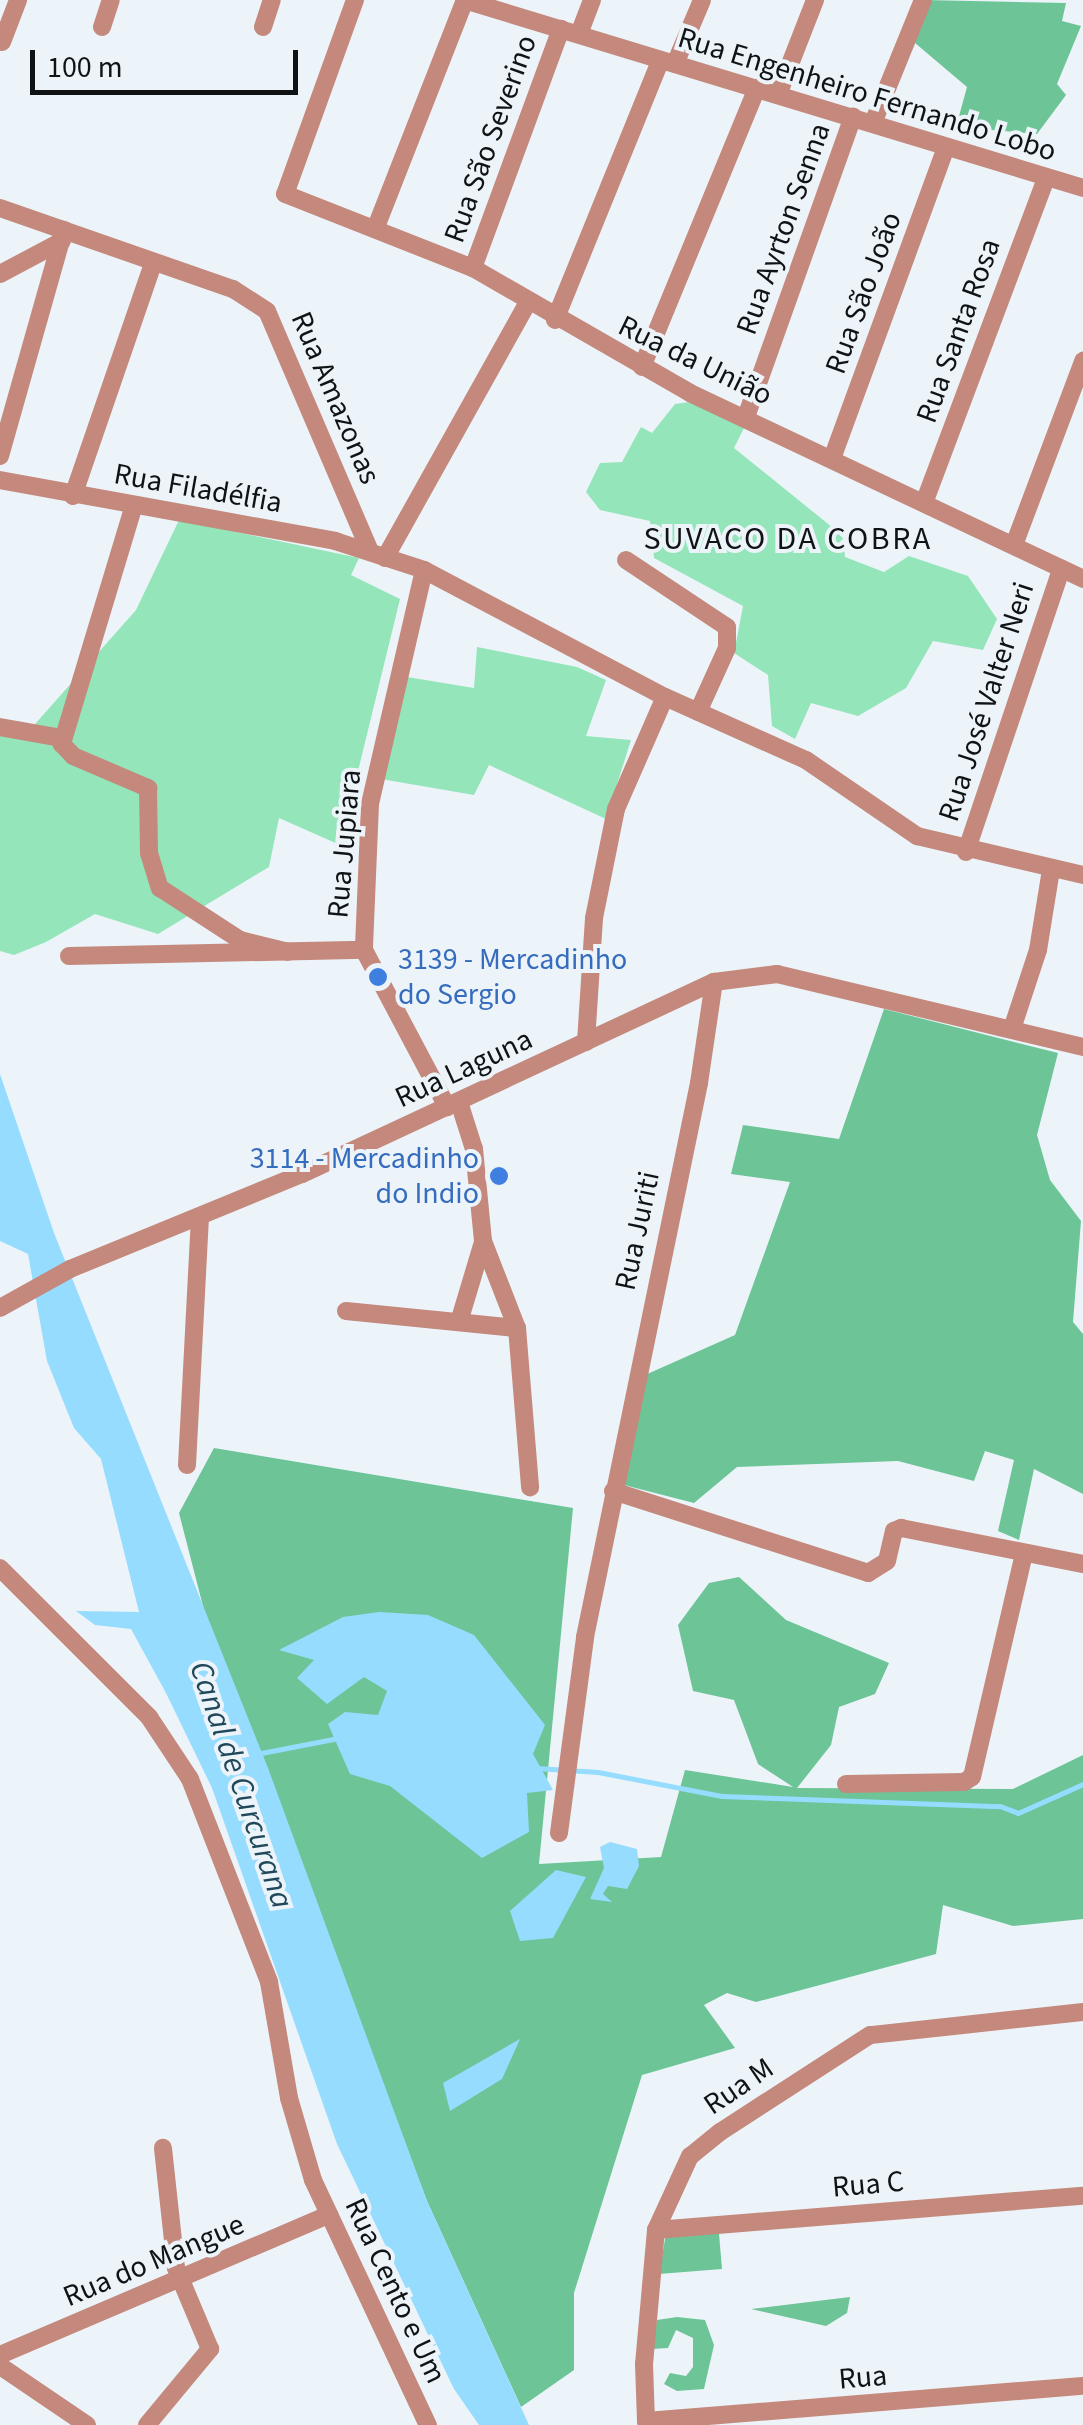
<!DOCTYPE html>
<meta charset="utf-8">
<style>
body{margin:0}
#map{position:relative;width:1083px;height:2425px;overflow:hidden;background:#ecf4fa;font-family:"Source Sans 3",sans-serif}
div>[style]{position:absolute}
.green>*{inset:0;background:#94e5ba}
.forest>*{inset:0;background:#6dc497}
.water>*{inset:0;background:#95dcff}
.stream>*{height:5px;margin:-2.5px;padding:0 2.5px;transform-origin:2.5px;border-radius:2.5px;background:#95dcff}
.street>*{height:18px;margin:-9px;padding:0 9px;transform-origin:9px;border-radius:9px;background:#c4897c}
.dots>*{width:28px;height:28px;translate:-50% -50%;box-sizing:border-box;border:5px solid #ecf4fa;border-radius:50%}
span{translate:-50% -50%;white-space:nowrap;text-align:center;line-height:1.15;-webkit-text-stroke:8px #ecf4fa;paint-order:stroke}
.street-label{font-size:30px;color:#101315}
.shop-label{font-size:30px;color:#366cbe}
.left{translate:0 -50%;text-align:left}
.right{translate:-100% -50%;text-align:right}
.neighbourhood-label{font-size:32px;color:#101315;letter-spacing:2.5px}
.water-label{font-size:32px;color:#20485a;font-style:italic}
.scale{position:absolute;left:30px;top:50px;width:268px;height:45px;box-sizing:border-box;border:5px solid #101315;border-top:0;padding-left:12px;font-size:30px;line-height:35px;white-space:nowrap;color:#101315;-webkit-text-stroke:8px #ecf4fa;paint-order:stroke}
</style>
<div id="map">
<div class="green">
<i style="clip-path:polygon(698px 401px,745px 426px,734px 448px,843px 536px,845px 557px,884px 572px,909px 556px,968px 576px,997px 619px,983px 650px,933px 641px,906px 688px,858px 716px,811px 703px,795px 739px,772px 726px,768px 675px,734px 653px,743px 606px,654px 558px,650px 521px,600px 510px,586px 492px,600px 463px,622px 462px,641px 427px,652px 433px,675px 404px)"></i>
<i style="clip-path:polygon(179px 520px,359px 558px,351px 575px,400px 599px,340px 845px,279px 818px,269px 867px,158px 934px,95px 914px,46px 942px,14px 955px,0 951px,0 735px,28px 732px,136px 610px)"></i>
<i style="clip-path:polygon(477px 647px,577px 667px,606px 680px,586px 736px,631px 740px,606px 819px,489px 765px,474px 795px,381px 779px,407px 677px,474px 688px)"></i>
</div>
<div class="forest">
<i style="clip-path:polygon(924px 0,1066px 3px,1062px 21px,1081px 26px,1057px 84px,1066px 95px,1037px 134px,956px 127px,967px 87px,908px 37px)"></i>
<i style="clip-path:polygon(884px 1009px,1058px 1053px,1037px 1135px,1050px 1180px,1081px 1221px,1073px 1322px,1083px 1334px,1083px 1494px,1034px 1469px,1019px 1540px,998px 1531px,1014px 1460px,985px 1451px,974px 1481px,898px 1461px,737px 1467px,694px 1503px,624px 1485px,645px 1375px,735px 1335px,790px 1182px,731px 1174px,743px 1125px,839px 1139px)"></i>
<i style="clip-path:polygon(214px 1448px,573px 1508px,539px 1864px,661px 1857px,685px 1770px,793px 1787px,758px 1764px,734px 1700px,693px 1691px,678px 1625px,709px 1583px,739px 1577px,786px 1620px,889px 1663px,875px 1694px,839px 1707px,831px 1745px,797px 1788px,1013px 1789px,1083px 1755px,1083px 1919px,1013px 1926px,943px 1905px,936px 1954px,756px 2002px,727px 1993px,704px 2005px,735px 2048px,642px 2075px,574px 2293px,574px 2370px,521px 2407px,427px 2201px,204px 1610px,179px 1513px)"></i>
<i style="clip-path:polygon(668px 2222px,718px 2222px,722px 2269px,659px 2274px)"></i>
<i style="clip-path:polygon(850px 2297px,847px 2313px,826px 2326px,751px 2309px)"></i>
<i style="clip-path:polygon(677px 2317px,705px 2320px,714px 2345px,704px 2389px,677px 2391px,664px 2384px,670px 2373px,686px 2376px,693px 2367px,693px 2338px,676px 2330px,668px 2348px,652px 2349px,657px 2320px)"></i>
</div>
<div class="water">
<i style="clip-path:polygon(0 1074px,54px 1233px,268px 1768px,427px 2201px,529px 2425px,479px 2425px,454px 2389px,337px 2144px,212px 1788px,166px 1693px,131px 1629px,95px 1625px,76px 1611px,139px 1612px,101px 1459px,74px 1428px,47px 1361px,28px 1254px,0 1241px)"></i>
<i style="clip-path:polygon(379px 1612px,428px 1615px,474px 1635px,545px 1725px,533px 1754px,553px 1790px,527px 1793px,529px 1832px,482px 1858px,390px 1786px,350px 1774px,328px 1724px,345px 1712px,378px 1715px,387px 1691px,364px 1677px,327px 1704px,297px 1678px,314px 1660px,279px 1650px,343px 1617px)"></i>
<i style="clip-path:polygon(610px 1842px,637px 1849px,639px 1866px,627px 1889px,608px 1886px,603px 1894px,612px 1902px,590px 1899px,604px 1868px,600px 1847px)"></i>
<i style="clip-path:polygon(556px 1870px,586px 1877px,553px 1938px,520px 1941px,510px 1911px)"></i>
<i style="clip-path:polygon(520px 2039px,502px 2079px,450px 2111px,443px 2083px)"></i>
</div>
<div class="stream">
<i style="left:256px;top:1754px;width:84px;rotate:-11deg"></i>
<i style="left:536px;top:1768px;width:62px;rotate:3.7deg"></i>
<i style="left:598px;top:1772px;width:126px;rotate:11deg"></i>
<i style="left:722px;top:1796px;width:278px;rotate:2.1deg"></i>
<i style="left:1000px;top:1806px;width:19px;rotate:21deg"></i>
<i style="left:1018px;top:1813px;width:71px;rotate:-24deg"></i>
</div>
<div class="street">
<i style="left:355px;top:0;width:206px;rotate:109.8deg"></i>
<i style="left:285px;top:194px;width:202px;rotate:21.5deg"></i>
<i style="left:473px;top:268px;width:250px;rotate:29.9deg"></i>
<i style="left:690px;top:393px;width:435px;rotate:25.3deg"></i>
<i style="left:464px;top:0;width:647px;rotate:16.89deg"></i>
<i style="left:102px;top:27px;width:28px;rotate:-72deg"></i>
<i style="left:263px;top:27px;width:28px;rotate:-72deg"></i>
<i style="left:579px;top:34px;width:36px;rotate:-69deg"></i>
<i style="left:2px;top:42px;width:45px;rotate:-69.1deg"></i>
<i style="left:675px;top:64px;width:69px;rotate:-67.1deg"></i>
<i style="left:778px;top:95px;width:102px;rotate:-68.7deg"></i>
<i style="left:873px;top:123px;width:133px;rotate:-67.9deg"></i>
<i style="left:0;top:208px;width:247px;rotate:19.2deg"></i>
<i style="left:233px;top:289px;width:40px;rotate:32.9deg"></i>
<i style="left:267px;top:311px;width:261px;rotate:66.8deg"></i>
<i style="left:376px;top:227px;width:244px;rotate:-68.6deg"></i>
<i style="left:473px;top:268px;width:255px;rotate:-69.8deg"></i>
<i style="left:0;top:274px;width:70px;rotate:-28deg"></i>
<i style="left:555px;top:320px;width:279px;rotate:-67.9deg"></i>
<i style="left:642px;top:367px;width:302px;rotate:-67.6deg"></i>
<i style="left:746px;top:417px;width:319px;rotate:-70.4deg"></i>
<i style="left:0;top:456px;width:235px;rotate:-74.2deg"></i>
<i style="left:833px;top:456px;width:328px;rotate:-69.9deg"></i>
<i style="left:0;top:480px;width:341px;rotate:10.3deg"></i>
<i style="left:335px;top:541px;width:94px;rotate:18deg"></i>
<i style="left:424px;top:570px;width:272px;rotate:27.8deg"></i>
<i style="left:665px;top:697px;width:154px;rotate:24.1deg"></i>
<i style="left:806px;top:760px;width:135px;rotate:34.4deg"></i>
<i style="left:917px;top:836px;width:171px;rotate:13.2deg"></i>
<i style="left:73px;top:496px;width:243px;rotate:-71deg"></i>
<i style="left:924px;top:503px;width:347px;rotate:-69.4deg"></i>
<i style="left:134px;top:505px;width:250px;rotate:106.8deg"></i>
<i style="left:62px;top:744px;width:16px;rotate:47deg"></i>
<i style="left:73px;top:756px;width:82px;rotate:23.1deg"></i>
<i style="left:148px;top:788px;width:65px;rotate:89.1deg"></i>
<i style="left:149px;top:853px;width:37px;rotate:73deg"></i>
<i style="left:160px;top:888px;width:95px;rotate:33deg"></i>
<i style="left:240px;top:940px;width:49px;rotate:14deg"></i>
<i style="left:1014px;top:545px;width:197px;rotate:-69.4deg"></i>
<i style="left:385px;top:558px;width:293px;rotate:-60.8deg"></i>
<i style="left:626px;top:560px;width:121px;rotate:33.6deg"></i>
<i style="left:727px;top:627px;width:21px;rotate:90deg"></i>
<i style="left:727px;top:648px;width:70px;rotate:114.4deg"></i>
<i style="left:424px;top:570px;width:240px;rotate:103deg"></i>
<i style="left:370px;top:804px;width:146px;rotate:92.4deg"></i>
<i style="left:364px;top:950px;width:178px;rotate:62.1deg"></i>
<i style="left:0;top:727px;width:63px;rotate:10.1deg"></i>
<i style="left:966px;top:852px;width:299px;rotate:-71.4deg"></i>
<i style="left:69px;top:956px;width:295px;rotate:-1.2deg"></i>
<i style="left:1013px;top:1026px;width:80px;rotate:-71.8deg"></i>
<i style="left:1038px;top:950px;width:81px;rotate:-80.8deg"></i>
<i style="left:586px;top:1042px;width:124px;rotate:-86.3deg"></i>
<i style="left:594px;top:918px;width:111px;rotate:-78.6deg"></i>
<i style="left:616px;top:809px;width:122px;rotate:-66.4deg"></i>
<i style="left:459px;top:1102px;width:49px;rotate:72.3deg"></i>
<i style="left:474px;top:1149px;width:92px;rotate:84.4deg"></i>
<i style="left:483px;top:1241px;width:93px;rotate:68.7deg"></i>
<i style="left:517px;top:1328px;width:160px;rotate:85.3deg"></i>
<i style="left:0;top:1308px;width:80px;rotate:-29.1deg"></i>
<i style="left:70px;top:1269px;width:251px;rotate:-22.3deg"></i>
<i style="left:302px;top:1174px;width:455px;rotate:-25deg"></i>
<i style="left:714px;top:982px;width:64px;rotate:-7.2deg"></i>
<i style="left:777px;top:974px;width:315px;rotate:13.4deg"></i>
<i style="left:346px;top:1311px;width:172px;rotate:5.7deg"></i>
<i style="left:459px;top:1322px;width:84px;rotate:-73.3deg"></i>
<i style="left:187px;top:1465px;width:246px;rotate:-87deg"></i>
<i style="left:613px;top:1491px;width:268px;rotate:17.8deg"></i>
<i style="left:868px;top:1573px;width:22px;rotate:-32deg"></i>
<i style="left:887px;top:1561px;width:31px;rotate:-77deg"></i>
<i style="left:894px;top:1531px;width:8px;rotate:-23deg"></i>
<i style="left:901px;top:1528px;width:186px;rotate:11.2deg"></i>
<i style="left:0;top:1568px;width:211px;rotate:45deg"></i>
<i style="left:149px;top:1717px;width:74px;rotate:56.5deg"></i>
<i style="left:190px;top:1779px;width:218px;rotate:68.7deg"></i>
<i style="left:269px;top:1982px;width:118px;rotate:80.2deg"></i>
<i style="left:289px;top:2098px;width:85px;rotate:73.7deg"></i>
<i style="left:313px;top:2180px;width:271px;rotate:64.9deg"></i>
<i style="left:846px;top:1784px;width:118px;rotate:-1deg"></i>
<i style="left:964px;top:1782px;width:9px;rotate:-32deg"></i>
<i style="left:972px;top:1777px;width:230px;rotate:-76.9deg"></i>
<i style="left:559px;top:1833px;width:198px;rotate:-82.4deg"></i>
<i style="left:585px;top:1637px;width:566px;rotate:-78.37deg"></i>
<i style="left:699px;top:1083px;width:102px;rotate:-81.6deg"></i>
<i style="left:1083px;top:2012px;width:214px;rotate:173.8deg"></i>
<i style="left:870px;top:2035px;width:179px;rotate:147.1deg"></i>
<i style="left:720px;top:2132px;width:38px;rotate:141deg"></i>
<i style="left:690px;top:2156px;width:81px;rotate:114.7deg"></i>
<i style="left:656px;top:2230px;width:135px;rotate:95.1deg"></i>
<i style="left:644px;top:2364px;width:57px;rotate:88deg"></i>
<i style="left:646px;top:2421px;width:438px;rotate:-4.6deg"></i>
<i style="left:656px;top:2230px;width:428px;rotate:-4.6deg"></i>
<i style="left:0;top:2355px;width:358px;rotate:-23.1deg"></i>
<i style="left:0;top:2366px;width:105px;rotate:34.1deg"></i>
<i style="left:147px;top:2425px;width:99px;rotate:-50.3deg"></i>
<i style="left:210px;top:2349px;width:88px;rotate:-112.8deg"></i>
<i style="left:176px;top:2268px;width:121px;rotate:-96.2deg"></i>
</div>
<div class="dots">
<i style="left:378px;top:977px;background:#3f7fe0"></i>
<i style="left:499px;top:1176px;background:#3f7fe0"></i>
</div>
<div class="street-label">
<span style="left:867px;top:95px;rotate:17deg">Rua Engenheiro Fernando Lobo</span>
<span style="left:491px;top:139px;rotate:-70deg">Rua São Severino</span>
<span style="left:784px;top:229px;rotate:-70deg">Rua Ayrton Senna</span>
<span style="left:864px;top:293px;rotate:-70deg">Rua São João</span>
<span style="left:959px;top:331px;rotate:-70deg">Rua Santa Rosa</span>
<span style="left:695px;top:361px;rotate:26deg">Rua da União</span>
<span style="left:335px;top:398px;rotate:67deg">Rua Amazonas</span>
<span style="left:198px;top:489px;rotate:10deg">Rua Filadélfia</span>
<span style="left:987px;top:702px;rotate:-72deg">Rua José Valter Neri</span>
<span style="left:345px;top:844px;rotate:-85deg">Rua Jupiara</span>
<span style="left:464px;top:1069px;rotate:-25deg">Rua Laguna</span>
<span style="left:638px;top:1231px;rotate:-78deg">Rua Juriti</span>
<span style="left:739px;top:2087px;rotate:-34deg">Rua M</span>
<span style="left:868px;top:2185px;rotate:-5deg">Rua C</span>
<span style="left:154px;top:2261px;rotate:-23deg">Rua do Mangue</span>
<span style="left:395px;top:2291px;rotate:65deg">Rua Cento e Um</span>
<span style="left:863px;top:2378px;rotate:-5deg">Rua</span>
</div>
<div class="shop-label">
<span class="left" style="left:398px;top:977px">3139 - Mercadinho<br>do Sergio</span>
<span class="right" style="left:479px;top:1176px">3114 - Mercadinho<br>do Indio</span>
</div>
<div class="neighbourhood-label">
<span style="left:788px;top:539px">SUVACO DA COBRA</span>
</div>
<div class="water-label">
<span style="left:241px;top:1785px;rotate:71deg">Canal de Curcurana</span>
</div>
<div class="scale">100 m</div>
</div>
